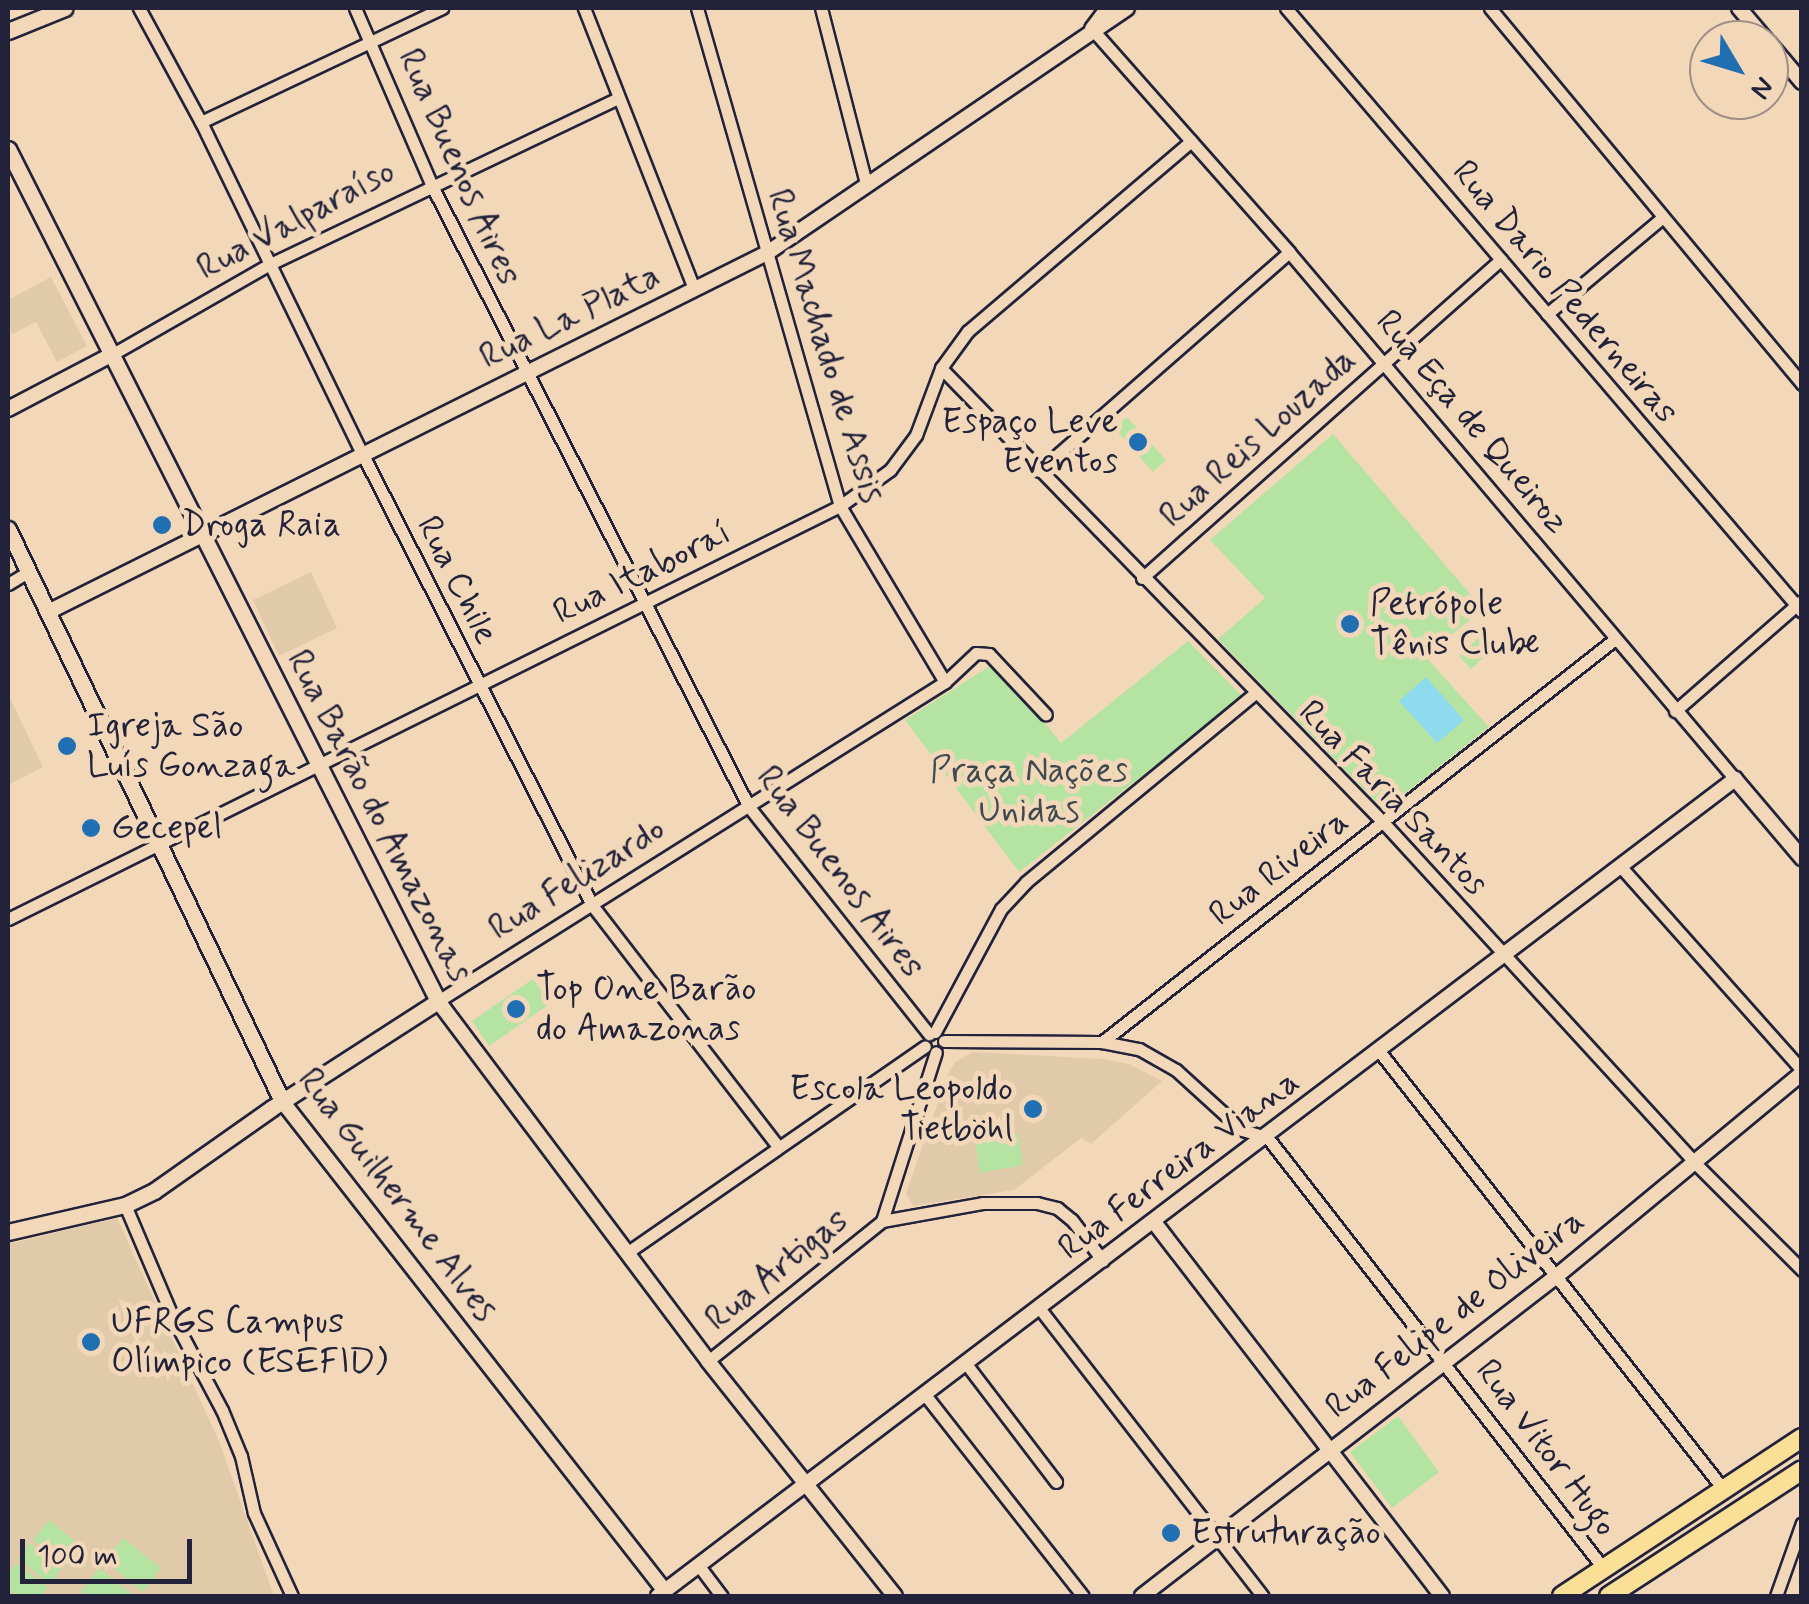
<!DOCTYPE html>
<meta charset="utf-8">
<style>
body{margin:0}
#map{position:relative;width:1809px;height:1604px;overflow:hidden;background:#f2d8b9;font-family:Mynerve,sans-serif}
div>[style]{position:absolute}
.built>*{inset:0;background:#e1caaa}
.green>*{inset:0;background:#b5e3a2}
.water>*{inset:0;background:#8ddbec}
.roads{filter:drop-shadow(2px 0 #22223b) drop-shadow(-2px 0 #22223b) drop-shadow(0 2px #22223b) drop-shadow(0 -2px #22223b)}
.minor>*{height:11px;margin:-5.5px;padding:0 5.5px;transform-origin:5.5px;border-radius:5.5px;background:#f2d8b9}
.tertiary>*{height:14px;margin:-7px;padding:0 7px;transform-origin:7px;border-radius:7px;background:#f2d8b9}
.secondary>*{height:15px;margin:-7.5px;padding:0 7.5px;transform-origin:7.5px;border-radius:7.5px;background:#f2d8b9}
.primary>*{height:18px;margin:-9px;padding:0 9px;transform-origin:9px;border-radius:9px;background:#fadf96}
.dots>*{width:28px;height:28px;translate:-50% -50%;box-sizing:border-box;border:5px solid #f2d8b9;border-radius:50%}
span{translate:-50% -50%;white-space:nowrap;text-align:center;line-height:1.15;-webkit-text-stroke:10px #f2d8b9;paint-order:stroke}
.street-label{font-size:35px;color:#22223b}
.poi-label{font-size:35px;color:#22223b}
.right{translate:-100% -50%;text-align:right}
.left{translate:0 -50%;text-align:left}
.park-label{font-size:35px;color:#3f4950}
.frame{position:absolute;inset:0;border:10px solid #22223b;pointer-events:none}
.north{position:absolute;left:1689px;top:20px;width:100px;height:100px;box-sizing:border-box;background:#f2d8b9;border:2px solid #9f8f87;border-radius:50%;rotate:128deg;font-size:28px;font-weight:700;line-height:40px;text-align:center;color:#22223b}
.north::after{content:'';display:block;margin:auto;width:35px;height:45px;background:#1f6fb2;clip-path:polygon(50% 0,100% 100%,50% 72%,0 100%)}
.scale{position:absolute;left:20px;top:1539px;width:172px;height:45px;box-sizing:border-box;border:5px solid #22223b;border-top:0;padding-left:12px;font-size:30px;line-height:35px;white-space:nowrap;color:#22223b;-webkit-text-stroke:8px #f2d8b9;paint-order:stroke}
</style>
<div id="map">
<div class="built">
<i style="clip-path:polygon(51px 277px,87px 346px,57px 362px,36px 322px,12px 334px,8px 326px,8px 300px)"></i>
<i style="clip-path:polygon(311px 572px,337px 628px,279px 656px,253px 600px)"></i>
<i style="clip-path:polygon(8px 694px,43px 767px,8px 785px)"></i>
<i style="clip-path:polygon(972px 1052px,1104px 1059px,1129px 1064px,1162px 1081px,1091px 1144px,1081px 1138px,1014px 1190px,913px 1206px,906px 1193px,948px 1074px,955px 1062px)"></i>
<i style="clip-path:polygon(117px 1218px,219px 1441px,274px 1596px,8px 1596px,8px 1244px)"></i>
</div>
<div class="green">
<i style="clip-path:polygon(1127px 417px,1166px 460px,1153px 472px,1114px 428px)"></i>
<i style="clip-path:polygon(1333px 434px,1483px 609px,1425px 656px,1489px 727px,1384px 810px,1218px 639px,1265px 598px,1210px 540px)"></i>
<i style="clip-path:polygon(1483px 634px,1495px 647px,1471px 669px,1459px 656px)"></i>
<i style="clip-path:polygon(1188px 641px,1243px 697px,1019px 872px,905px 720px,996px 662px,1061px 743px)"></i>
<i style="clip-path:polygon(533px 979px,551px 1003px,489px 1046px,472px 1021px)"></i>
<i style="clip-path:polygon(1018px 1134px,1023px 1165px,980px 1173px,975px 1142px)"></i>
<i style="clip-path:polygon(1398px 1416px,1439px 1472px,1392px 1508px,1350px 1452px)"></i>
<i style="clip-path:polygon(49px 1520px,81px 1546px,65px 1566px,33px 1540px)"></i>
<i style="clip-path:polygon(123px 1538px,161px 1568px,143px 1592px,105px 1561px)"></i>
<i style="clip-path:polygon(30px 1543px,62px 1568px,50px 1584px,18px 1559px)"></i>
<i style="clip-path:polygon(16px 1563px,48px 1587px,41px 1596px,17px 1596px,8px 1589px,8px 1574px)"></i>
<i style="clip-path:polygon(99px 1568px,134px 1596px,86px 1596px,80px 1592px)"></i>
</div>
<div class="water">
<i style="clip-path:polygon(1426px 677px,1464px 720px,1437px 743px,1399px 701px)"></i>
</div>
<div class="roads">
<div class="minor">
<i style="left:139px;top:8px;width:130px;rotate:61.5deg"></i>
<i style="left:201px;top:122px;width:370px;rotate:64.1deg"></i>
<i style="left:363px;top:455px;width:505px;rotate:63.03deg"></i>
<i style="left:592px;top:905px;width:303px;rotate:52.4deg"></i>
<i style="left:355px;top:8px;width:192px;rotate:66.6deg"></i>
<i style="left:431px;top:184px;width:699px;rotate:62.96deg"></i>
<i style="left:749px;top:807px;width:290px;rotate:51.6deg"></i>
<i style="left:584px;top:8px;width:302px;rotate:68.6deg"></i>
<i style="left:697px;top:8px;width:518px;rotate:73.98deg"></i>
<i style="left:840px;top:506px;width:205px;rotate:59.2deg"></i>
<i style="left:821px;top:8px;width:181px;rotate:75.6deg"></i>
<i style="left:1286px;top:8px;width:794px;rotate:49.49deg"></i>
<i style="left:1490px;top:8px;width:489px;rotate:50.3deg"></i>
<i style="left:1092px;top:29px;width:298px;rotate:48.5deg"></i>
<i style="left:1289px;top:252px;width:690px;rotate:49.76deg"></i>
<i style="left:201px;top:122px;width:267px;rotate:-25.3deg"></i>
<i style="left:1547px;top:314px;width:151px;rotate:-39.9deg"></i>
<i style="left:111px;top:355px;width:181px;rotate:-29.8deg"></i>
<i style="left:268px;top:265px;width:388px;rotate:-25.5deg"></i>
<i style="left:941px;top:368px;width:632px;rotate:45.77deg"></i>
<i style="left:1382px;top:821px;width:464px;rotate:47.5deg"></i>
<i style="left:1695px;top:1163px;width:151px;rotate:45deg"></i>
<i style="left:1039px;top:471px;width:332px;rotate:-41.2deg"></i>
<i style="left:1142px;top:578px;width:480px;rotate:-41.6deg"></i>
<i style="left:8px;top:584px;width:23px;rotate:-31deg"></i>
<i style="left:1675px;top:711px;width:166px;rotate:-41.1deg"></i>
<i style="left:1621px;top:867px;width:272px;rotate:48.3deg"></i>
<i style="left:8px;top:919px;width:929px;rotate:-26.4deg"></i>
<i style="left:840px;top:506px;width:62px;rotate:-35.8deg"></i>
<i style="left:890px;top:470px;width:44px;rotate:-53.4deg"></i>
<i style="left:916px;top:435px;width:72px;rotate:-69.5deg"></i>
<i style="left:941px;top:368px;width:46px;rotate:-53.9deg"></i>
<i style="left:968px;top:331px;width:293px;rotate:-40.4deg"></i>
<i style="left:438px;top:1001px;width:599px;rotate:-32.18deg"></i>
<i style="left:945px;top:682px;width:42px;rotate:-43.1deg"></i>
<i style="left:976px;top:653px;width:13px;rotate:4deg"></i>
<i style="left:989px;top:654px;width:83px;rotate:46.9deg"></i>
<i style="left:935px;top:1032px;width:140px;rotate:-61.8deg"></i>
<i style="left:1001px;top:909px;width:37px;rotate:-47deg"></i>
<i style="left:1026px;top:882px;width:297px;rotate:-39.5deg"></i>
<i style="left:944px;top:1041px;width:158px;rotate:0.4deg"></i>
<i style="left:1102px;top:1042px;width:38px;rotate:11deg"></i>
<i style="left:1139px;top:1049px;width:43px;rotate:29.6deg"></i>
<i style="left:1176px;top:1070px;width:89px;rotate:42.3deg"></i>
<i style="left:1242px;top:1130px;width:26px;rotate:16deg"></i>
<i style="left:1267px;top:1137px;width:548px;rotate:52.04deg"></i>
<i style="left:1102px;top:1042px;width:652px;rotate:-38.15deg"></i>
<i style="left:1379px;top:1051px;width:558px;rotate:51.84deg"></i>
<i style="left:125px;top:1205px;width:123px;rotate:67deg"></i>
<i style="left:173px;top:1318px;width:104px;rotate:62deg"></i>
<i style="left:222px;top:1410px;width:50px;rotate:67.6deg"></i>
<i style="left:241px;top:1456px;width:58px;rotate:77.2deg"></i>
<i style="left:254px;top:1513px;width:91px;rotate:65.4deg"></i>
<i style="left:882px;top:1221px;width:103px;rotate:-10.1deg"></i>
<i style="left:983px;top:1203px;width:54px"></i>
<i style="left:1037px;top:1203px;width:21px;rotate:14deg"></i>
<i style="left:1057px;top:1208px;width:19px;rotate:39deg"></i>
<i style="left:1072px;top:1220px;width:51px;rotate:52.9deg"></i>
<i style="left:628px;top:1252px;width:361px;rotate:-34.7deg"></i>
<i style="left:1040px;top:1309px;width:363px;rotate:52.2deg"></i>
<i style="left:708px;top:1361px;width:223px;rotate:-38.8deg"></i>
<i style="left:882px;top:1221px;width:177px;rotate:-72.3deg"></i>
<i style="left:967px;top:1365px;width:147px;rotate:52.7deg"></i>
<i style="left:926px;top:1396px;width:254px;rotate:51.9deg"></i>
<i style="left:699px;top:1566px;width:38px;rotate:53deg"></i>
<i style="left:1776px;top:1596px;width:77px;rotate:-70.4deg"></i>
</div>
<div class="tertiary">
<i style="left:1739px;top:8px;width:42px;rotate:49.8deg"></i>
<i style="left:1092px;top:29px;width:26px;rotate:-53deg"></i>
<i style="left:1769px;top:43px;width:51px;rotate:49.8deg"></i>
<i style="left:8px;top:409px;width:116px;rotate:-27.7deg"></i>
<i style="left:48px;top:612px;width:804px;rotate:-26.53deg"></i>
<i style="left:767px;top:253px;width:435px;rotate:-34.2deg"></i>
<i style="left:438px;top:1001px;width:450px;rotate:53.1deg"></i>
<i style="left:708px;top:1361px;width:300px;rotate:51.5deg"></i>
<i style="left:282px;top:1101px;width:622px;rotate:51.99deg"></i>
<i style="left:1154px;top:1222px;width:472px;rotate:52.4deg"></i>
<i style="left:658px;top:1596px;width:1352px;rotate:-37.18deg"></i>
<i style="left:1735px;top:779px;width:104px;rotate:49.7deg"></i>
<i style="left:1142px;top:1596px;width:525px;rotate:-37.66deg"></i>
<i style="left:1558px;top:1275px;width:317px;rotate:-39.6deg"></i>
</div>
<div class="secondary">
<i style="left:8px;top:31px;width:61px;rotate:-22deg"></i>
<i style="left:8px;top:149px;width:954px;rotate:63.22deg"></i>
<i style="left:438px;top:1001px;width:197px;rotate:147.2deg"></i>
<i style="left:272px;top:1108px;width:144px;rotate:144.9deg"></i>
<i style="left:154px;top:1191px;width:32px;rotate:154deg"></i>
<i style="left:125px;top:1205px;width:120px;rotate:167deg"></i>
<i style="left:8px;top:529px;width:634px;rotate:64.4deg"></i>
</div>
<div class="primary">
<i style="left:1562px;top:1596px;width:287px;rotate:-33.4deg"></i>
<i style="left:1609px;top:1596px;width:230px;rotate:-33.1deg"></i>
</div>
</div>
<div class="dots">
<i style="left:1138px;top:442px;background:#1f6fb2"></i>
<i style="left:162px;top:525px;background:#1f6fb2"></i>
<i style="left:1350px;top:624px;background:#1f6fb2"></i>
<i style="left:67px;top:746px;background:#1f6fb2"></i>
<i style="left:91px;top:828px;background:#1f6fb2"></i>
<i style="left:516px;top:1009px;background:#1f6fb2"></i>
<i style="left:1033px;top:1109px;background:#1f6fb2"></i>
<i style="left:91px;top:1342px;background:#1f6fb2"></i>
<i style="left:1171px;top:1533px;background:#1f6fb2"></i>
</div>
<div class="street-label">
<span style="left:459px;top:167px;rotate:66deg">Rua Buenos Aires</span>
<span style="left:296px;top:220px;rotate:-28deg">Rua Valparaíso</span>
<span style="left:1565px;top:292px;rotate:50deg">Rua Dario Pederneiras</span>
<span style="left:570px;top:317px;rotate:-26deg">Rua La Plata</span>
<span style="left:825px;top:346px;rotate:73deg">Rua Machado de Assis</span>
<span style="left:1472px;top:422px;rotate:50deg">Rua Eça de Queiroz</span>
<span style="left:1258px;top:438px;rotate:-42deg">Rua Reis Louzada</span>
<span style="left:642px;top:573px;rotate:-26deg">Rua Itaboraí</span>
<span style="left:457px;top:580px;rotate:63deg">Rua Chile</span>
<span style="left:1393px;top:798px;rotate:46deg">Rua Faria Santos</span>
<span style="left:379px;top:816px;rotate:63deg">Rua Barão do Amazonas</span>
<span style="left:1279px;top:868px;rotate:-38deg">Rua Riveira</span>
<span style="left:840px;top:872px;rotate:53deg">Rua Buenos Aires</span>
<span style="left:577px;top:879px;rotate:-32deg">Rua Felizardo</span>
<span style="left:1179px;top:1165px;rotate:-37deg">Rua Ferreira Viana</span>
<span style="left:397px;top:1195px;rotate:53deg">Rua Guilherme Alves</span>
<span style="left:777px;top:1270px;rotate:-39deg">Rua Artigas</span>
<span style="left:1455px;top:1314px;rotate:-38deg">Rua Felipe de Oliveira</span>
<span style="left:1546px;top:1448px;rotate:53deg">Rua Vitor Hugo</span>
</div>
<div class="poi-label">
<span class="right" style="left:1118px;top:442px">Espaço Leve<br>Eventos</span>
<span class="left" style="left:182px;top:525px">Droga Raia</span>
<span class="left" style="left:1370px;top:624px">Petrópole<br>Tênis Clube</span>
<span class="left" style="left:87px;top:746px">Igreja São<br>Luís Gonzaga</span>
<span class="left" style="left:111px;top:828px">Gecepel</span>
<span class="left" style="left:536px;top:1009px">Top One Barão<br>do Amazonas</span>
<span class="right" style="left:1013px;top:1109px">Escola Leopoldo<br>Tietböhl</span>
<span class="left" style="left:111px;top:1342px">UFRGS Campus<br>Olímpico (ESEFID)</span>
<span class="left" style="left:1191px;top:1533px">Estruturação</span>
</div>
<div class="park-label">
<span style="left:1029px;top:791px">Praça Nações<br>Unidas</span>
</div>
<div class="frame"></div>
<div class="north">N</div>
<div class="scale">100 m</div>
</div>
